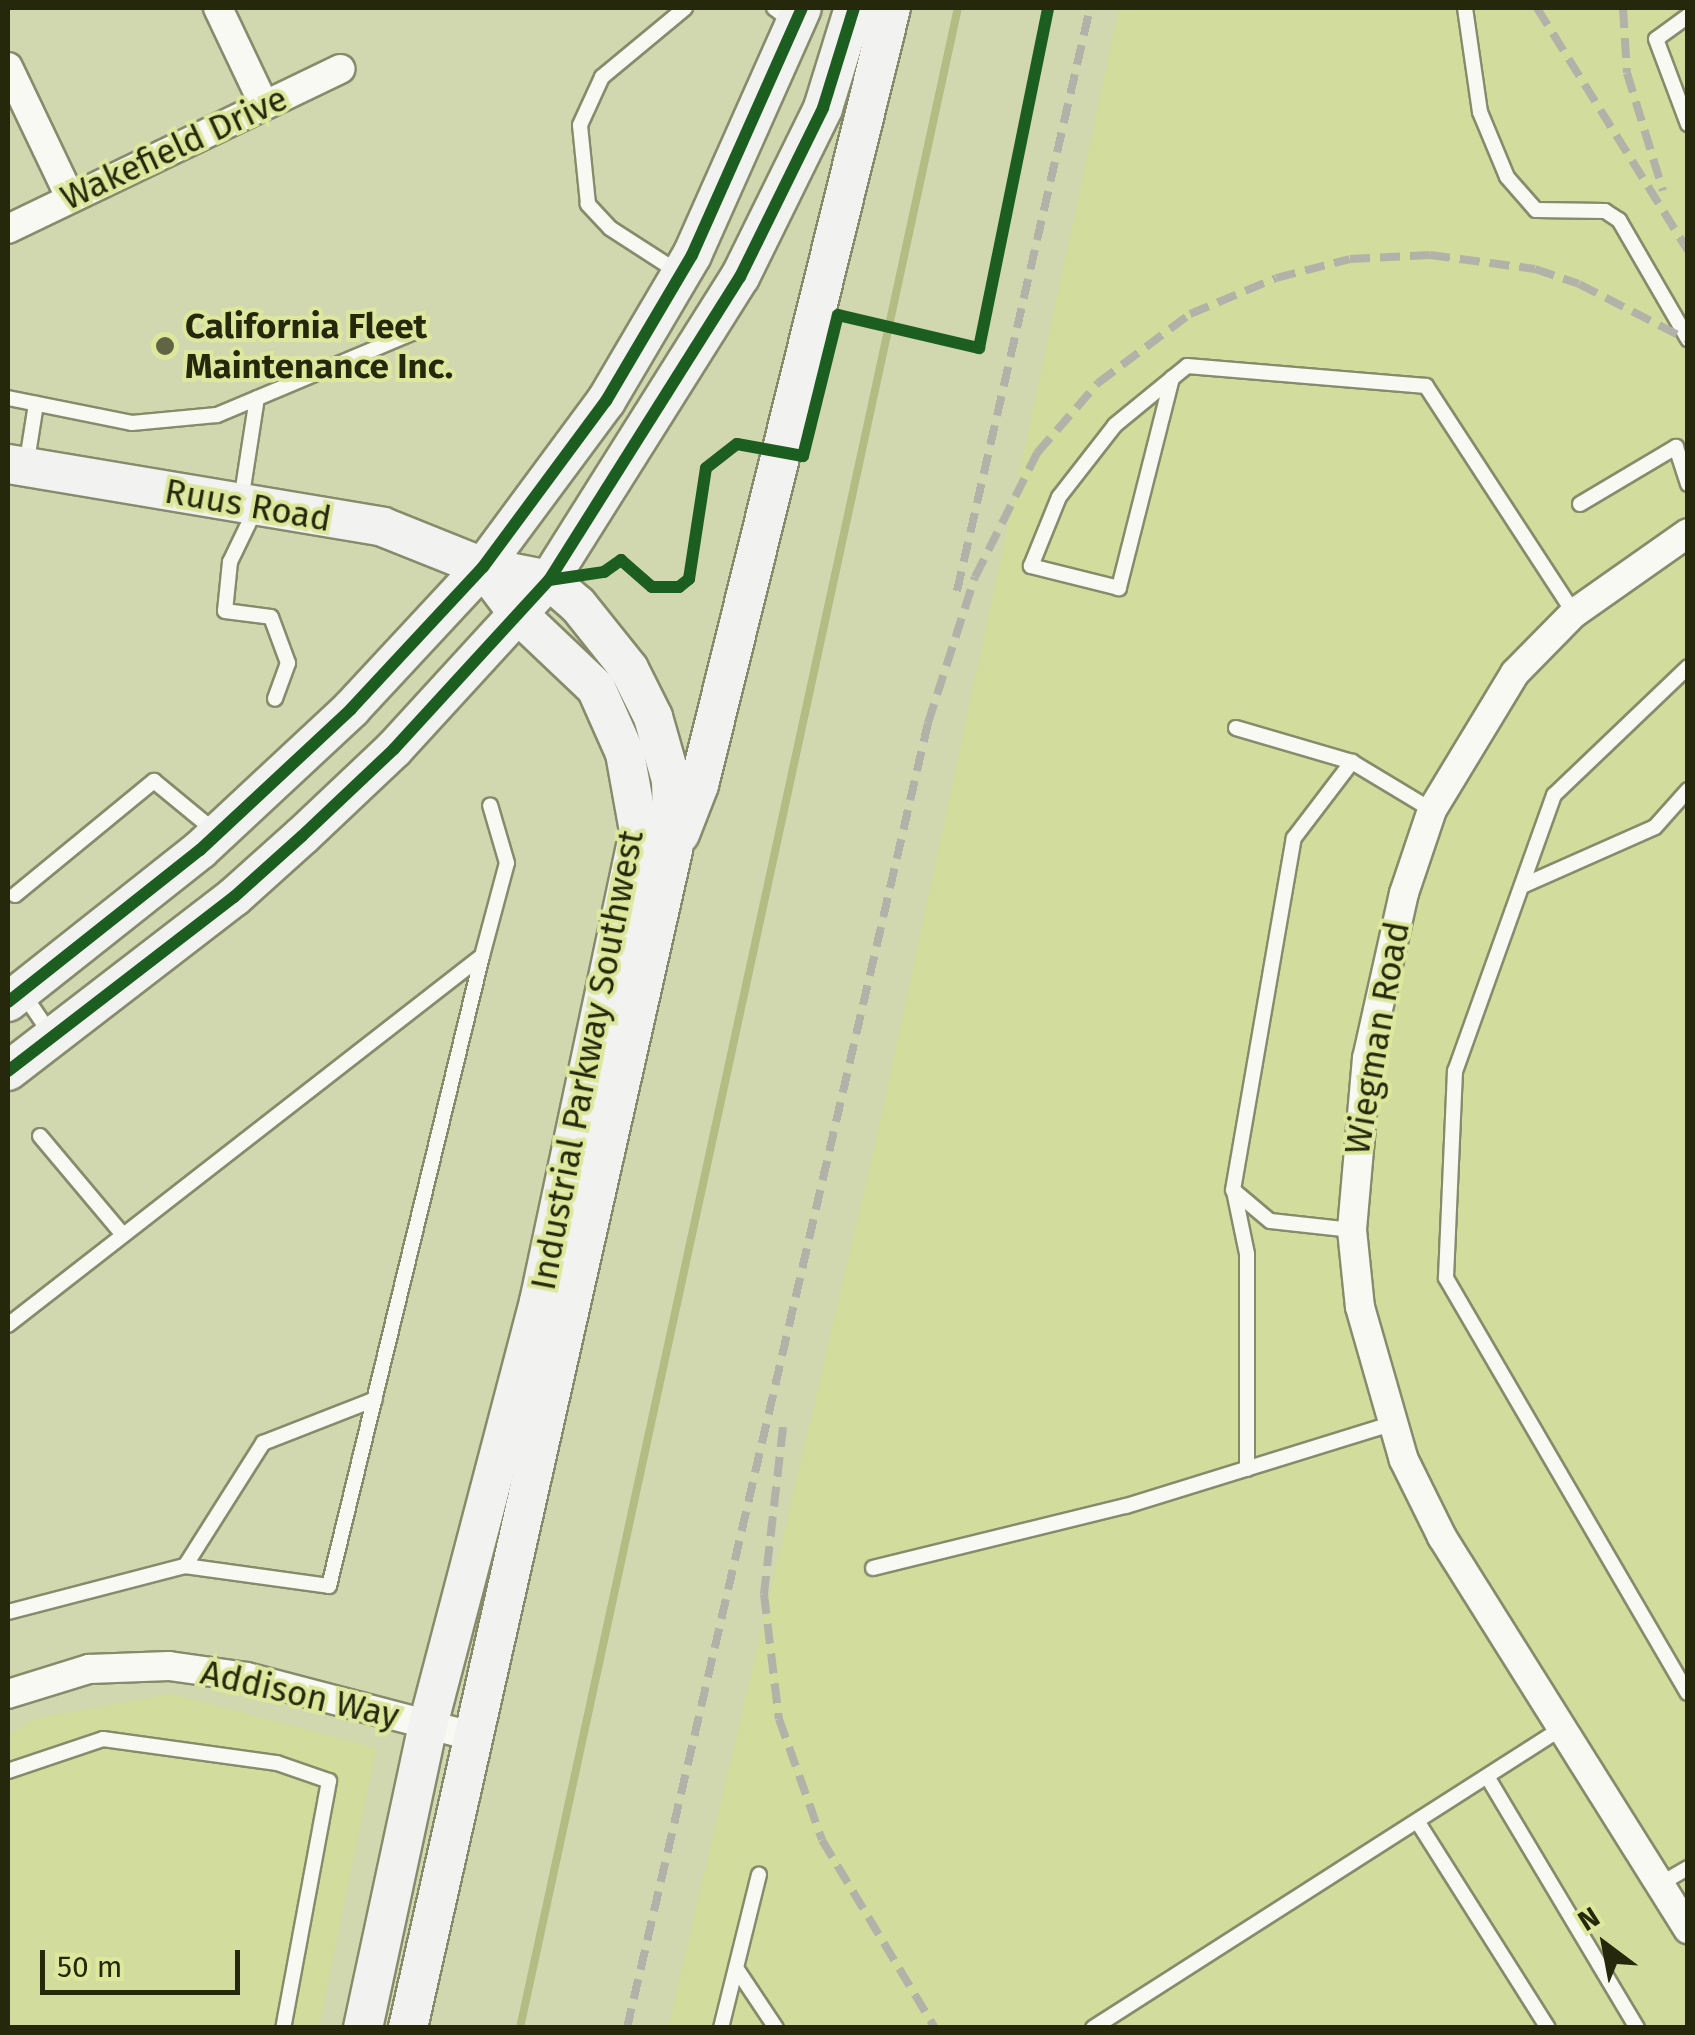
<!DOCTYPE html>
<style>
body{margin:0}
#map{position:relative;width:1695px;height:2035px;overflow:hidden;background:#d1d7af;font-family:"Fira Sans",sans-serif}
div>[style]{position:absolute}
.built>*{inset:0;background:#d2dc9c}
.stream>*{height:8px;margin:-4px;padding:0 4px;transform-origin:4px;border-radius:4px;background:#b3bc83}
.roads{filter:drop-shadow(2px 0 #878b6b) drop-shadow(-2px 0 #878b6b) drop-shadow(0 2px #878b6b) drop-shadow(0 -2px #878b6b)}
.lane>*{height:14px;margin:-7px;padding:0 7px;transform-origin:7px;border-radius:7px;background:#f8f9f3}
.street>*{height:28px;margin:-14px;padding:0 14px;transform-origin:14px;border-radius:14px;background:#f8f9f3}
.secondary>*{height:38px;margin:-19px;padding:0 19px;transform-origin:19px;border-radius:19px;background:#f2f2f0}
.rail>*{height:8px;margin-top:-4px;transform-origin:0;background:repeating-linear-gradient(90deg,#b2b2a9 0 20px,transparent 0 30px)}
.cycleway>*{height:12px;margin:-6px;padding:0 6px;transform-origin:6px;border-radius:6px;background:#1b5e20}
.dots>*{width:28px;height:28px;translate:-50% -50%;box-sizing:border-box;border:5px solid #dde89e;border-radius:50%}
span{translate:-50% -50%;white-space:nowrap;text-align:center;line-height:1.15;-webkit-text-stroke:8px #dde89e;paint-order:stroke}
.street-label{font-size:35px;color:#25280a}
.poi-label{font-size:35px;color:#25280a;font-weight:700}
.left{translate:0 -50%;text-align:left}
.frame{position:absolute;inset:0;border:10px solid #25280a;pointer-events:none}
.north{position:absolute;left:1555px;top:1895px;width:100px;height:100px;-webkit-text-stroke:8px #dde89e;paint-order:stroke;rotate:328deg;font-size:28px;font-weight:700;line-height:40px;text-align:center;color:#25280a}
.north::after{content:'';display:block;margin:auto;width:35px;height:45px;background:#25280a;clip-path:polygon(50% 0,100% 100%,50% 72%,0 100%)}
.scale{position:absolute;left:40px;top:1950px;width:200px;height:45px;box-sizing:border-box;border:5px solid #25280a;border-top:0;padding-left:12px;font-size:30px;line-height:35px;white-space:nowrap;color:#25280a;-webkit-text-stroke:8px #dde89e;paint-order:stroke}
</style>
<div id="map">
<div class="built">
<i style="clip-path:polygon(1119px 8px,1687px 8px,1687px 2027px,668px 2028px,875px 1145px)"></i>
<i style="clip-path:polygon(172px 1694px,376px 1748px,319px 2027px,8px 2027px,8px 1737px,32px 1719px)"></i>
</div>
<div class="stream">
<i style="left:520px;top:2028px;width:2067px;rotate:-77.77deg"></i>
</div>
<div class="roads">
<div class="lane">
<i style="left:774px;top:8px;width:26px;rotate:37deg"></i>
<i style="left:1465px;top:8px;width:105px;rotate:81.8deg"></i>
<i style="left:1480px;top:112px;width:70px;rotate:67.4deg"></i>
<i style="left:1507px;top:177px;width:44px;rotate:48.7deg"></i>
<i style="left:1536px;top:210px;width:69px;rotate:0.8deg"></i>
<i style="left:1605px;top:211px;width:17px;rotate:33deg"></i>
<i style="left:1619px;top:220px;width:138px;rotate:59.9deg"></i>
<i style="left:1688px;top:16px;width:39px;rotate:144deg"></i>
<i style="left:1656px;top:39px;width:91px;rotate:69.4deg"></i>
<i style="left:678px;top:272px;width:81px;rotate:-147.1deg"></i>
<i style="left:610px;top:228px;width:33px;rotate:-133deg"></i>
<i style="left:588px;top:204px;width:79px;rotate:-95.8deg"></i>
<i style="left:580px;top:125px;width:53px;rotate:-65.4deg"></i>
<i style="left:602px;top:77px;width:108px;rotate:-39.7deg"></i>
<i style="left:1172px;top:378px;width:217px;rotate:104.2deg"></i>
<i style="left:1119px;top:588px;width:91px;rotate:-166deg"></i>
<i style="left:1031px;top:566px;width:74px;rotate:-67.9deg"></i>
<i style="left:1059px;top:497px;width:91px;rotate:-52.1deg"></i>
<i style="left:1115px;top:425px;width:93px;rotate:-39.3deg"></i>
<i style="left:1187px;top:366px;width:240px;rotate:4.8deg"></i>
<i style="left:1426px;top:386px;width:271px;rotate:56.9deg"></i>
<i style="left:8px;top:398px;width:126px;rotate:11.4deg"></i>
<i style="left:132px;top:423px;width:85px;rotate:-5.4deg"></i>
<i style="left:217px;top:415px;width:214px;rotate:-22.8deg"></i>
<i style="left:26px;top:467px;width:64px;rotate:-81deg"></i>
<i style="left:241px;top:501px;width:104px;rotate:-81.2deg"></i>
<i style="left:1580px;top:504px;width:112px;rotate:-30.7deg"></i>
<i style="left:1676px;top:447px;width:39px;rotate:72deg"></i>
<i style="left:256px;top:508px;width:60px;rotate:115.7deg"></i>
<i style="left:230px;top:562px;width:49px;rotate:95.8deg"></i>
<i style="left:225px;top:611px;width:46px;rotate:7.4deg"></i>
<i style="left:271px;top:617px;width:49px;rotate:69.7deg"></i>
<i style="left:288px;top:663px;width:38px;rotate:110deg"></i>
<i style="left:1688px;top:667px;width:185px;rotate:136.3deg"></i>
<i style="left:1554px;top:795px;width:293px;rotate:109.7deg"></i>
<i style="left:1455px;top:1071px;width:207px;rotate:92.5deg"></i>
<i style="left:1446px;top:1278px;width:480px;rotate:59.8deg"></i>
<i style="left:1236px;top:728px;width:121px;rotate:16.3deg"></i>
<i style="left:1352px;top:762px;width:93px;rotate:31deg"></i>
<i style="left:1522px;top:886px;width:145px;rotate:-23.9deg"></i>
<i style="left:1655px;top:827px;width:50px;rotate:-48.3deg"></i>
<i style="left:15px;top:895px;width:180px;rotate:-39.4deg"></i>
<i style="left:154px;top:781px;width:82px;rotate:39.5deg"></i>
<i style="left:22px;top:992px;width:53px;rotate:55.7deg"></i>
<i style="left:40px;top:1136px;width:129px;rotate:50deg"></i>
<i style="left:1234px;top:1191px;width:64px;rotate:78.3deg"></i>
<i style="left:1247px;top:1254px;width:215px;rotate:90deg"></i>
<i style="left:1352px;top:1230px;width:82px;rotate:-173.7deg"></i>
<i style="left:1270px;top:1221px;width:48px;rotate:-140deg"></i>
<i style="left:1233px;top:1190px;width:357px;rotate:-80.2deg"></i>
<i style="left:1294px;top:838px;width:96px;rotate:-52.7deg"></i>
<i style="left:8px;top:1325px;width:601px;rotate:-37.9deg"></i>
<i style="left:482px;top:956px;width:96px;rotate:-75deg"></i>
<i style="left:507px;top:863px;width:60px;rotate:-106.3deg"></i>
<i style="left:185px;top:1566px;width:146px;rotate:-57.6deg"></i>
<i style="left:263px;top:1443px;width:120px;rotate:-21.4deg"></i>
<i style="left:873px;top:1568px;width:260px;rotate:-13.8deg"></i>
<i style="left:1126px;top:1506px;width:277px;rotate:-17.2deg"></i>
<i style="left:8px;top:1612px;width:183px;rotate:-14.6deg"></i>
<i style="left:185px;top:1566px;width:145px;rotate:7.9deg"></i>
<i style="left:329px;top:1586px;width:648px;rotate:-76.35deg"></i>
<i style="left:8px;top:1771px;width:100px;rotate:-18.6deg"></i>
<i style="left:103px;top:1739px;width:176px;rotate:7.9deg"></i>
<i style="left:277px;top:1763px;width:55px;rotate:19.1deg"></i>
<i style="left:329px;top:1781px;width:251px;rotate:100.5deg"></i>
<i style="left:1488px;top:1778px;width:291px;rotate:59.2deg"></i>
<i style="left:1419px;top:1824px;width:241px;rotate:57.7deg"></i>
<i style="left:1660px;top:1884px;width:32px;rotate:-30deg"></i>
<i style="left:736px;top:1968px;width:72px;rotate:56.3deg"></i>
<i style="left:721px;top:2028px;width:158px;rotate:-76.1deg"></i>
<i style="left:1093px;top:2028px;width:557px;rotate:-32.61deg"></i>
</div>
<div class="street">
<i style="left:218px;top:8px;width:107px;rotate:64.6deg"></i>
<i style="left:8px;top:67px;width:144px;rotate:64.5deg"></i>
<i style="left:8px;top:229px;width:369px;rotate:-25.7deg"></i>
<i style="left:1688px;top:533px;width:139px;rotate:144.9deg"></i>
<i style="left:1574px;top:613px;width:84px;rotate:134.5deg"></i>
<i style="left:1515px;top:673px;width:160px;rotate:121.2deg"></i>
<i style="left:1432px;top:810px;width:88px;rotate:108.6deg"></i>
<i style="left:1404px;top:893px;width:169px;rotate:102.6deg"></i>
<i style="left:1367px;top:1058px;width:173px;rotate:95deg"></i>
<i style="left:1352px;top:1230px;width:77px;rotate:84.1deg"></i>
<i style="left:1360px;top:1307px;width:159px;rotate:74deg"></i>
<i style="left:1404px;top:1460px;width:86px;rotate:63.7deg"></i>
<i style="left:1442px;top:1537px;width:463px;rotate:57.9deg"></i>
<i style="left:8px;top:1694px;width:85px;rotate:-17.2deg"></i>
<i style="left:89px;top:1669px;width:80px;rotate:-2.1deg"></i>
<i style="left:169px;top:1666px;width:79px;rotate:8deg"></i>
<i style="left:247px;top:1677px;width:236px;rotate:14.7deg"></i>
</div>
<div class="secondary">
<i style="left:8px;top:464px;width:380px;rotate:9.5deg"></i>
<i style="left:383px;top:527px;width:108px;rotate:21.8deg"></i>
<i style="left:483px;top:567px;width:67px;rotate:11.1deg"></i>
<i style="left:549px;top:580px;width:38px;rotate:41deg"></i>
<i style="left:578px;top:605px;width:82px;rotate:51.4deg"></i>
<i style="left:629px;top:669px;width:54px;rotate:63.4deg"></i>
<i style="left:653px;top:717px;width:66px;rotate:74.1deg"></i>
<i style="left:671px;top:780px;width:70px;rotate:88.4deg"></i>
<i style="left:673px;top:850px;width:1207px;rotate:102.68deg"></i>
<i style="left:680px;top:834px;width:53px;rotate:-68.8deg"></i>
<i style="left:699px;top:785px;width:800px;rotate:-76.12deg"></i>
<i style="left:8px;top:1002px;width:245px;rotate:-38.4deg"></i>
<i style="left:200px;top:850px;width:207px;rotate:-43deg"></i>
<i style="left:351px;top:709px;width:194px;rotate:-47.1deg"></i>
<i style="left:483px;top:567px;width:207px;rotate:-53.5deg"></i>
<i style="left:606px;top:401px;width:169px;rotate:-59.5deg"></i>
<i style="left:692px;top:255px;width:270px;rotate:-66deg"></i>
<i style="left:8px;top:1071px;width:285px;rotate:-37.6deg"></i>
<i style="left:234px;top:897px;width:91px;rotate:-41.9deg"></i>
<i style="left:302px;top:836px;width:127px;rotate:-43.4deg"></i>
<i style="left:394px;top:749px;width:229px;rotate:-47.5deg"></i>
<i style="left:549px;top:580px;width:358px;rotate:-57.8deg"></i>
<i style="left:740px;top:277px;width:188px;rotate:-63.8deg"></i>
<i style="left:823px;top:108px;width:105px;rotate:-72.8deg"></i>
<i style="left:363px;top:2028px;width:310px;rotate:-77.9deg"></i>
<i style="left:428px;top:1725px;width:437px;rotate:-75.3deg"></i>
<i style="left:539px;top:1302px;width:481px;rotate:-78deg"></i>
<i style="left:639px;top:831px;width:79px;rotate:-100.2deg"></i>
<i style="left:625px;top:753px;width:71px;rotate:-114deg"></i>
<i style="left:596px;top:688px;width:105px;rotate:-136.5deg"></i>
<i style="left:520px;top:616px;width:61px;rotate:-127.1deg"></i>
</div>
</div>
<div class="rail">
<i style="left:1537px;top:8px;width:286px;rotate:58.1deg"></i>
<i style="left:1623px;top:8px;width:65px;rotate:86.5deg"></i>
<i style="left:1627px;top:73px;width:123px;rotate:73deg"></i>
<i style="left:957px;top:591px;width:598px;rotate:-77.15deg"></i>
<i style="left:783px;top:1427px;width:168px;rotate:96.5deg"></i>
<i style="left:764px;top:1594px;width:126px;rotate:83.2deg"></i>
<i style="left:779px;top:1719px;width:128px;rotate:70.4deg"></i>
<i style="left:822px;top:1840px;width:219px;rotate:59deg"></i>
<i style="left:627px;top:2028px;width:1339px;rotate:-77.01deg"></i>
<i style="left:928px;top:723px;width:153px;rotate:-72.2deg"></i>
<i style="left:975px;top:577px;width:139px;rotate:-63.4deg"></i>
<i style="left:1037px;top:453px;width:93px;rotate:-48.9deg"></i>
<i style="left:1098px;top:383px;width:115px;rotate:-36.9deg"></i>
<i style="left:1190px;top:314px;width:93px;rotate:-22.7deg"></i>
<i style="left:1276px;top:278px;width:76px;rotate:-14.4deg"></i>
<i style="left:1350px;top:259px;width:80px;rotate:-2.9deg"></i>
<i style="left:1430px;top:255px;width:106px;rotate:7.6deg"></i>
<i style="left:1535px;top:269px;width:46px;rotate:18.8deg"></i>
<i style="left:1579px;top:284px;width:123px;rotate:27.2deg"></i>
</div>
<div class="cycleway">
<i style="left:549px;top:580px;width:56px;rotate:-8.3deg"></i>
<i style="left:604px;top:572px;width:21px;rotate:-35deg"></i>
<i style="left:621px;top:560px;width:41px;rotate:41.1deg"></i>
<i style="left:652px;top:587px;width:27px"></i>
<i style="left:679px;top:587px;width:13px;rotate:-39deg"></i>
<i style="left:689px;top:579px;width:112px;rotate:-81.3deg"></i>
<i style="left:706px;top:468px;width:39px;rotate:-38deg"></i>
<i style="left:737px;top:444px;width:67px;rotate:10.3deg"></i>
<i style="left:803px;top:456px;width:145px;rotate:-76.1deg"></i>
<i style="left:838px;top:315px;width:145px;rotate:13.2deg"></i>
<i style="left:979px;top:348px;width:347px;rotate:-78.5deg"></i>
<i style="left:8px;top:1002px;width:245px;rotate:-38.4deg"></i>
<i style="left:200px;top:850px;width:207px;rotate:-43deg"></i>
<i style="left:351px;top:709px;width:194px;rotate:-47.1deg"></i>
<i style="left:483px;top:567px;width:207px;rotate:-53.5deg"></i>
<i style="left:606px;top:401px;width:169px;rotate:-59.5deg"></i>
<i style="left:692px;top:255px;width:270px;rotate:-66deg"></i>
<i style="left:8px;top:1071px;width:285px;rotate:-37.6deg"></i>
<i style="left:234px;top:897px;width:91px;rotate:-41.9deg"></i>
<i style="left:302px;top:836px;width:127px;rotate:-43.4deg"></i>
<i style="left:394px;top:749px;width:229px;rotate:-47.5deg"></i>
<i style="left:549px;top:580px;width:358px;rotate:-57.8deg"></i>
<i style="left:740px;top:277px;width:188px;rotate:-63.8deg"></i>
<i style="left:823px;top:108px;width:105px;rotate:-72.8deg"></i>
</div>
<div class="dots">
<i style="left:165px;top:346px;background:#616544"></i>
</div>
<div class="street-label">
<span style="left:174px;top:148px;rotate:-25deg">Wakefield Drive</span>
<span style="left:248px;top:505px;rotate:10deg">Ruus Road</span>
<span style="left:1377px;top:1038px;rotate:-80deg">Wiegman Road</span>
<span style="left:587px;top:1060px;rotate:-79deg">Industrial Parkway Southwest</span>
<span style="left:300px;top:1694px;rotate:13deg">Addison Way</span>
</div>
<div class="poi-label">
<span class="left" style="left:185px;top:346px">California Fleet<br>Maintenance Inc.</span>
</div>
<div class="frame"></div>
<div class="north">N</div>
<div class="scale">50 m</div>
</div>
